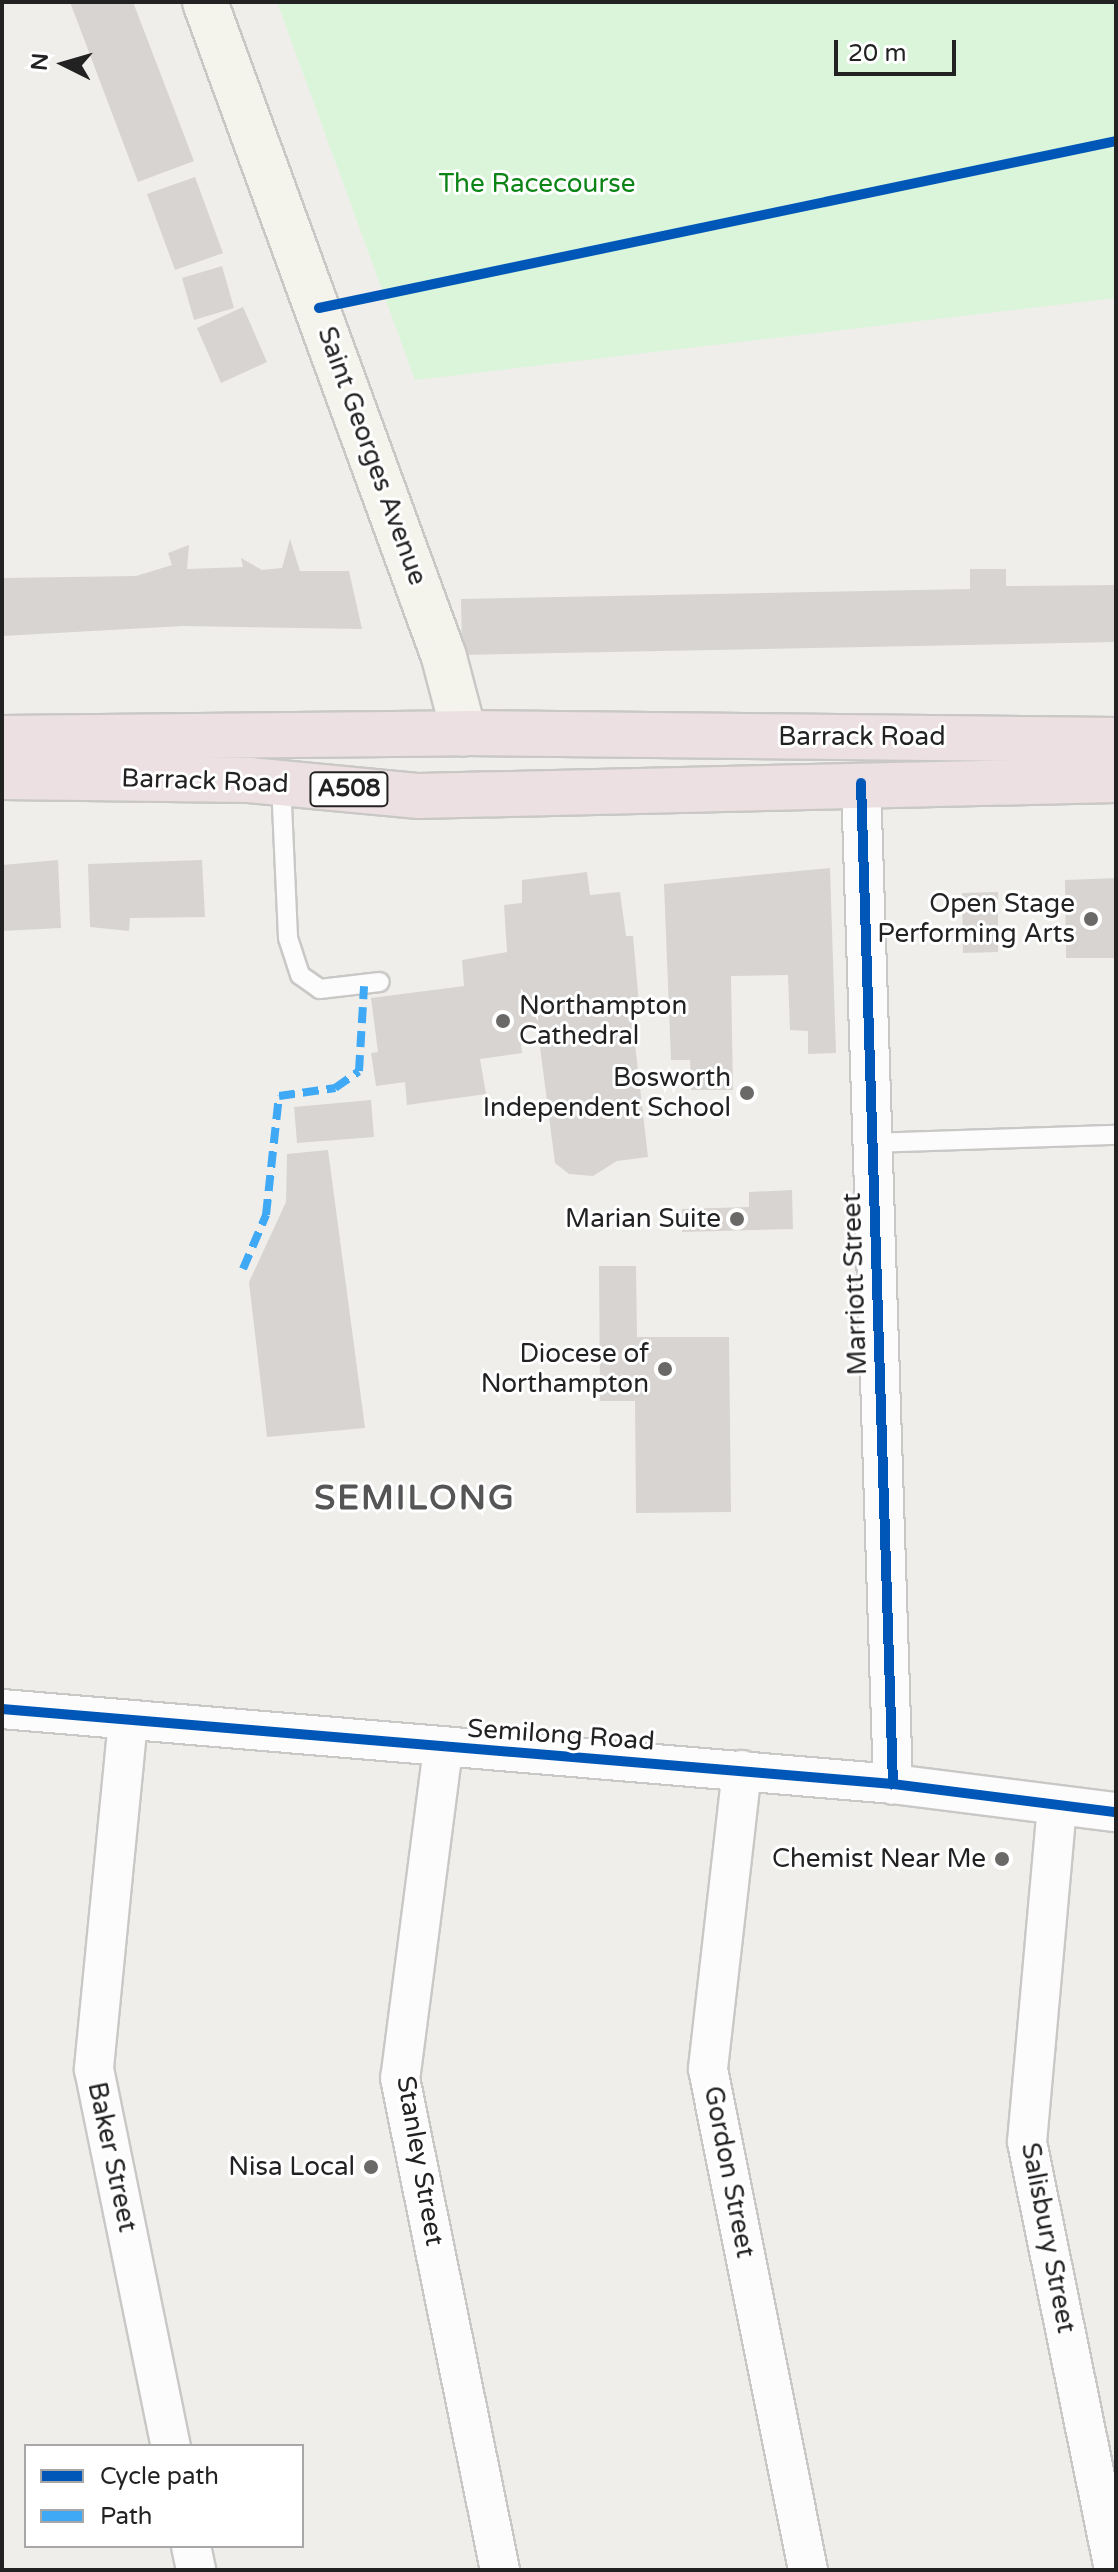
<!DOCTYPE html>
<style>
body{margin:0}
#map{position:relative;width:1118px;height:2572px;overflow:hidden;background:#f0eeeb;font-family:"Varela Round",sans-serif}
div>[style]{position:absolute}
.park>*{inset:0;background:#daf5da}
.building>*{inset:0;background:#d7d4d2}
.roads{filter:drop-shadow(2px 0 #c9c8c7) drop-shadow(-2px 0 #c9c8c7) drop-shadow(0 2px #c9c8c7) drop-shadow(0 -2px #c9c8c7)}
.lane>*{height:18px;margin:-9px;padding:0 9px;transform-origin:9px;border-radius:9px;background:#fdfcfc}
.street>*{height:38px;margin:-19px;padding:0 19px;transform-origin:19px;border-radius:19px;background:#fdfcfc}
.secondary>*{height:44px;margin:-22px;padding:0 22px;transform-origin:22px;border-radius:22px;background:#f4f4ed}
.highway>*{height:44px;margin:-22px;padding:0 22px;transform-origin:22px;border-radius:22px;background:#ece0e2}
.quiet>*{height:8px;margin-top:-4px;transform-origin:0;background:repeating-linear-gradient(90deg,#3fa9f5 0 16px,transparent 0 24px)}
.cycleway>*{height:10px;margin:-5px;padding:0 5px;transform-origin:5px;border-radius:5px;background:#0057b8}
.dots>*{width:22px;height:22px;translate:-50% -50%;box-sizing:border-box;border:4px solid #fff;border-radius:50%}
span{translate:-50% -50%;white-space:nowrap;text-align:center;line-height:1.15;-webkit-text-stroke:6px #fff;paint-order:stroke}
.shield-label span{padding:2px 6px;background:#fff;border:2px solid;border-radius:6px;-webkit-text-stroke-width:0}
.shield-label{font-size:24px;color:#222;font-weight:700}
.park-label{font-size:26px;color:#0c8416}
.street-label{font-size:26px;color:#222}
.poi-label{font-size:26px;color:#222}
.right{translate:-100% -50%;text-align:right}
.left{translate:0 -50%;text-align:left}
.district-label{font-size:34px;color:#555;font-weight:700;letter-spacing:2px}
.frame{position:absolute;inset:0;border:4px solid #222;pointer-events:none}
.legend{position:absolute;left:24px;top:2444px;width:280px;height:104px;box-sizing:border-box;background:#fff;border:2px solid #a7a7a7;margin:0;padding:10px 14px;list-style:none;font-size:24px;color:#222}
.legend li{display:flex;align-items:center;gap:16px;height:40px}
.legend b{width:40px;border:2px solid #a7a7a7}
.north{position:absolute;left:24px;top:24px;width:80px;height:80px;-webkit-text-stroke:6px #fff;paint-order:stroke;rotate:275deg;font-size:22px;font-weight:700;line-height:32px;text-align:center;color:#222}
.north::after{content:'';display:block;margin:auto;width:28px;height:36px;background:#222;clip-path:polygon(50% 0,100% 100%,50% 72%,0 100%)}
.scale{position:absolute;left:834px;top:40px;width:122px;height:36px;box-sizing:border-box;border:4px solid #222;border-top:0;padding-left:10px;font-size:24px;line-height:28px;white-space:nowrap;color:#222;-webkit-text-stroke:6px #fff;paint-order:stroke}
</style>
<div id="map">
<div class="park">
<i style="clip-path:polygon(277px 2px,1116px 2px,1116px 298px,415px 380px)"></i>
</div>
<div class="building">
<i style="clip-path:polygon(70px 2px,133px 2px,194px 161px,138px 182px)"></i>
<i style="clip-path:polygon(195px 177px,223px 253px,175px 270px,147px 194px)"></i>
<i style="clip-path:polygon(222px 266px,234px 308px,194px 320px,182px 278px)"></i>
<i style="clip-path:polygon(243px 307px,267px 362px,221px 383px,197px 328px)"></i>
<i style="clip-path:polygon(290px 539px,300px 571px,349px 571px,362px 629px,183px 626px,2px 636px,2px 578px,136px 576px,172px 565px,168px 553px,189px 545px,187px 569px,243px 567px,241px 558px,262px 570px,282px 568px)"></i>
<i style="clip-path:polygon(970px 569px,1006px 569px,1006px 586px,1116px 585px,1116px 642px,462px 655px,461px 599px,970px 589px)"></i>
<i style="clip-path:polygon(58px 860px,61px 928px,2px 931px,2px 865px)"></i>
<i style="clip-path:polygon(202px 860px,205px 917px,130px 918px,129px 931px,90px 927px,88px 864px)"></i>
<i style="clip-path:polygon(830px 868px,836px 1053px,808px 1054px,808px 1031px,790px 1030px,788px 975px,731px 976px,733px 1090px,691px 1090px,690px 1060px,671px 1060px,664px 884px)"></i>
<i style="clip-path:polygon(587px 872px,590px 895px,620px 892px,626px 936px,633px 936px,640px 1015px,632px 1018px,648px 1157px,617px 1161px,593px 1176px,569px 1174px,555px 1163px,537px 1024px,519px 1027px,522px 1053px,480px 1059px,486px 1094px,407px 1105px,405px 1082px,376px 1086px,371px 1053px,378px 1052px,371px 998px,464px 986px,462px 960px,507px 952px,504px 905px,522px 903px,522px 880px)"></i>
<i style="clip-path:polygon(1116px 878px,1116px 958px,1066px 958px,1065px 880px)"></i>
<i style="clip-path:polygon(998px 892px,998px 952px,963px 953px,962px 893px)"></i>
<i style="clip-path:polygon(371px 1100px,374px 1137px,297px 1143px,294px 1107px)"></i>
<i style="clip-path:polygon(328px 1150px,365px 1428px,267px 1437px,249px 1282px,286px 1202px,287px 1154px)"></i>
<i style="clip-path:polygon(792px 1190px,793px 1229px,682px 1232px,682px 1209px,749px 1207px,749px 1192px)"></i>
<i style="clip-path:polygon(599px 1266px,636px 1266px,637px 1337px,729px 1337px,731px 1512px,636px 1513px,635px 1401px,600px 1401px)"></i>
</div>
<div class="roads">
<div class="lane">
<i style="left:281px;top:783px;width:155px;rotate:87.4deg"></i>
<i style="left:288px;top:938px;width:39px;rotate:72deg"></i>
<i style="left:300px;top:975px;width:24px;rotate:35deg"></i>
<i style="left:320px;top:989px;width:60px;rotate:-6.7deg"></i>
<i style="left:872px;top:1143px;width:244px;rotate:-1.9deg"></i>
</div>
<div class="street">
<i style="left:861px;top:783px;width:1002px;rotate:88.17deg"></i>
<i style="left:2px;top:1709px;width:894px;rotate:4.81deg"></i>
<i style="left:893px;top:1784px;width:225px;rotate:7.2deg"></i>
<i style="left:128px;top:1721px;width:350px;rotate:95.6deg"></i>
<i style="left:94px;top:2069px;width:385px;rotate:78.5deg"></i>
<i style="left:443px;top:1749px;width:332px;rotate:97.4deg"></i>
<i style="left:400px;top:2078px;width:502px;rotate:78.51deg"></i>
<i style="left:742px;top:1770px;width:301px;rotate:96.5deg"></i>
<i style="left:708px;top:2069px;width:511px;rotate:78.71deg"></i>
<i style="left:1057px;top:1806px;width:337px;rotate:95.1deg"></i>
<i style="left:1027px;top:2142px;width:437px;rotate:78.5deg"></i>
<i style="left:191px;top:2546px;width:25px;rotate:78deg"></i>
</div>
<div class="secondary">
<i style="left:205px;top:2px;width:697px;rotate:69.95deg"></i>
<i style="left:444px;top:657px;width:79px;rotate:75.3deg"></i>
</div>
<div class="highway">
<i style="left:2px;top:738px;width:462px;rotate:-0.6deg"></i>
<i style="left:464px;top:733px;width:652px;rotate:0.62deg"></i>
<i style="left:2px;top:777px;width:247px;rotate:0.7deg"></i>
<i style="left:249px;top:780px;width:171px;rotate:5.4deg"></i>
<i style="left:419px;top:796px;width:697px;rotate:-1.32deg"></i>
</div>
</div>
<div class="quiet">
<i style="left:243px;top:1269px;width:59px;rotate:-66.9deg"></i>
<i style="left:266px;top:1215px;width:120px;rotate:-83.8deg"></i>
<i style="left:279px;top:1096px;width:57px;rotate:-8.1deg"></i>
<i style="left:335px;top:1088px;width:29px;rotate:-35deg"></i>
<i style="left:359px;top:1071px;width:85px;rotate:-86.6deg"></i>
</div>
<div class="cycleway">
<i style="left:319px;top:308px;width:814px;rotate:-11.83deg"></i>
<i style="left:861px;top:783px;width:1002px;rotate:88.17deg"></i>
<i style="left:2px;top:1709px;width:894px;rotate:4.81deg"></i>
<i style="left:893px;top:1784px;width:225px;rotate:7.2deg"></i>
</div>
<div class="dots">
<i style="left:1091px;top:919px;background:#6a6968"></i>
<i style="left:503px;top:1021px;background:#6a6968"></i>
<i style="left:747px;top:1093px;background:#6a6968"></i>
<i style="left:737px;top:1219px;background:#6a6968"></i>
<i style="left:665px;top:1369px;background:#6a6968"></i>
<i style="left:1002px;top:1859px;background:#6a6968"></i>
<i style="left:371px;top:2167px;background:#6a6968"></i>
</div>
<div class="shield-label">
<span style="left:349px;top:789px">A508</span>
</div>
<div class="park-label">
<span style="left:537px;top:184px">The Racecourse</span>
</div>
<div class="street-label">
<span style="left:372px;top:456px;rotate:70deg">Saint Georges Avenue</span>
<span style="left:862px;top:737px">Barrack Road</span>
<span style="left:205px;top:781px;rotate:2deg">Barrack Road</span>
<span style="left:855px;top:1284px;rotate:-92deg">Marriott Street</span>
<span style="left:561px;top:1735px;rotate:4deg">Semilong Road</span>
<span style="left:112px;top:2157px;rotate:78deg">Baker Street</span>
<span style="left:420px;top:2161px;rotate:80deg">Stanley Street</span>
<span style="left:729px;top:2172px;rotate:79deg">Gordon Street</span>
<span style="left:1048px;top:2238px;rotate:79deg">Salisbury Street</span>
</div>
<div class="poi-label">
<span class="right" style="left:1075px;top:919px">Open Stage<br>Performing Arts</span>
<span class="left" style="left:519px;top:1021px">Northampton<br>Cathedral</span>
<span class="right" style="left:731px;top:1093px">Bosworth<br>Independent School</span>
<span class="right" style="left:721px;top:1219px">Marian Suite</span>
<span class="right" style="left:649px;top:1369px">Diocese of<br>Northampton</span>
<span class="right" style="left:986px;top:1859px">Chemist Near Me</span>
<span class="right" style="left:355px;top:2167px">Nisa Local</span>
</div>
<div class="district-label">
<span style="left:415px;top:1499px">SEMILONG</span>
</div>
<div class="frame"></div>
<ul class="legend">
<li><b style="height:10px;background:#0057b8"></b>Cycle path</li>
<li><b style="height:10px;background:#3fa9f5"></b>Path</li>
</ul>
<div class="north">N</div>
<div class="scale">20 m</div>
</div>
